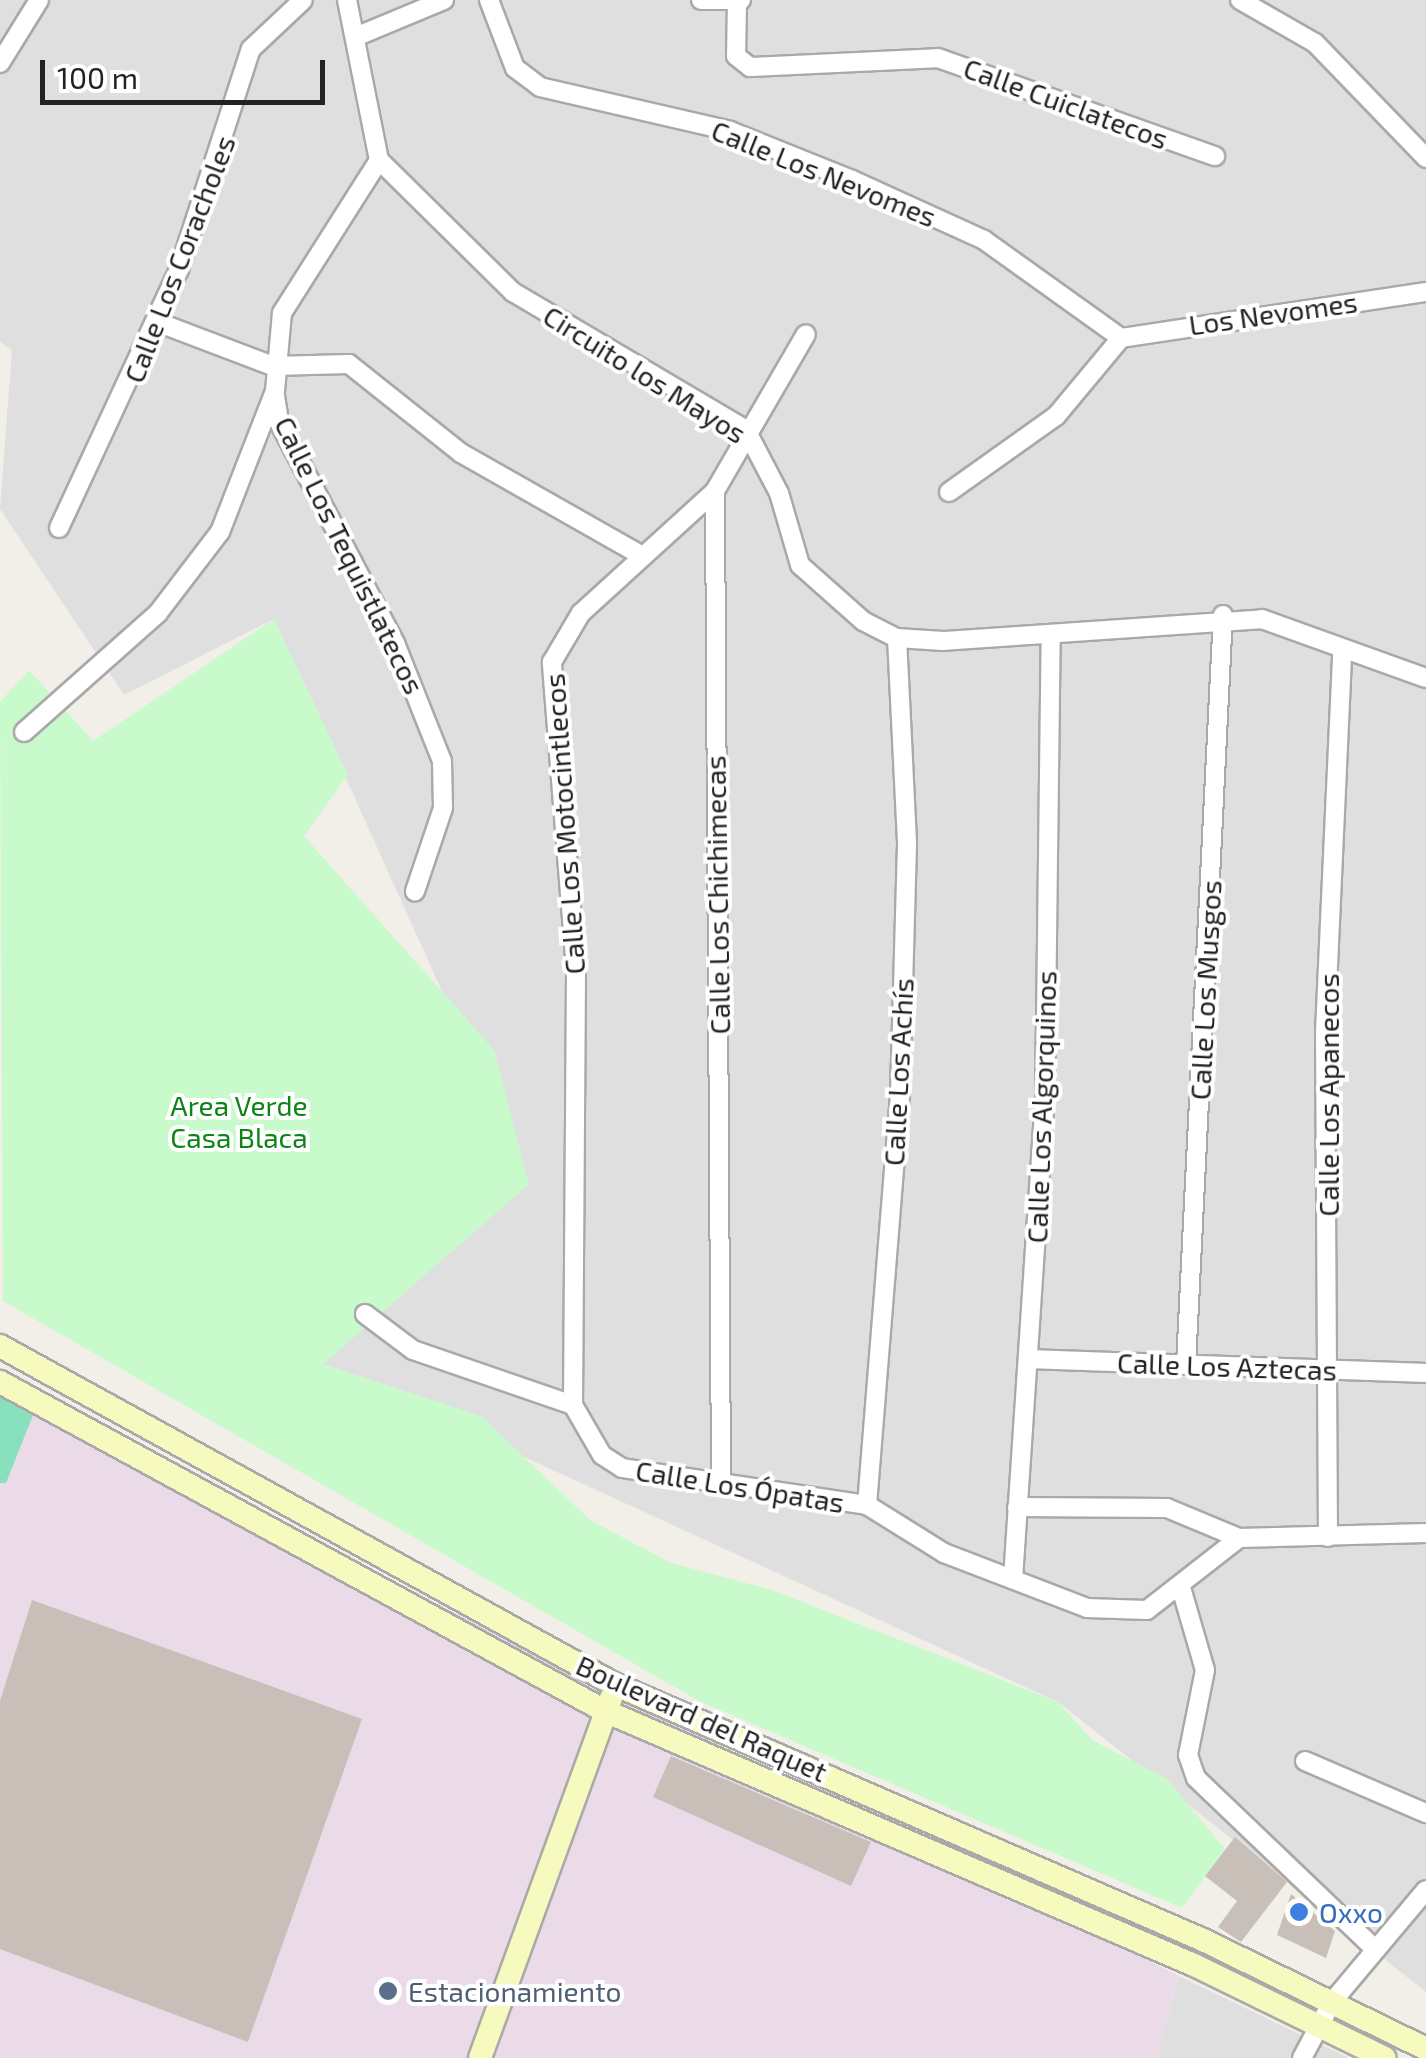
<!DOCTYPE html>
<meta charset="utf-8">
<style>
body{margin:0}
#map{position:relative;width:1426px;height:2058px;overflow:hidden;background:#f2efe9;font-family:"Exo 2",sans-serif}
div>[style]{position:absolute}
.residential>*{inset:0;background:#e0dfdf}
.industrial>*{inset:0;background:#ebdbe8}
.park>*{inset:0;background:#c8facc}
.pitch>*{inset:0;background:#88e0be}
.building>*{inset:0;background:#c7bfb8}
.roads{filter:drop-shadow(2px 0 #a9a9a9) drop-shadow(-2px 0 #a9a9a9) drop-shadow(0 2px #a9a9a9) drop-shadow(0 -2px #a9a9a9)}
.street>*{height:18px;margin:-9px;padding:0 9px;transform-origin:9px;border-radius:9px;background:#fff}
.secondary>*{height:22px;margin:-11px;padding:0 11px;transform-origin:11px;border-radius:11px;background:#f7fabf}
.dots>*{width:28px;height:28px;translate:-50% -50%;box-sizing:border-box;border:5px solid #fff;border-radius:50%}
span{translate:-50% -50%;white-space:nowrap;text-align:center;line-height:1.15;-webkit-text-stroke:8px #fff;paint-order:stroke}
.street-label{font-size:28px;color:#222}
.park-label{font-size:28px;color:#0c8416}
.shop-label{font-size:28px;color:#366cbe}
.left{translate:0 -50%;text-align:left}
.service-label{font-size:28px;color:#4e5e75}
.scale{position:absolute;left:40px;top:60px;width:285px;height:45px;box-sizing:border-box;border:5px solid #222;border-top:0;padding-left:12px;font-size:30px;line-height:35px;white-space:nowrap;color:#222;-webkit-text-stroke:8px #fff;paint-order:stroke}
</style>
<div id="map">
<div class="residential">
<i style="clip-path:polygon(0 0,1426px 0,1426px 1992px,1058px 1702px,322px 1364px,529px 1184px,274px 619px,124px 695px,0 509px,12px 350px,0 342px)"></i>
<i style="clip-path:polygon(1179px 1976px,1349px 2058px,1156px 2058px)"></i>
</div>
<div class="industrial">
<i style="clip-path:polygon(0 1385px,1179px 1976px,1156px 2058px,0 2058px)"></i>
</div>
<div class="park">
<i style="clip-path:polygon(274px 619px,348px 775px,304px 836px,494px 1050px,529px 1184px,323px 1364px,481px 1416px,590px 1520px,671px 1563px,772px 1590px,1058px 1702px,1092px 1740px,1167px 1779px,1225px 1849px,1182px 1908px,699px 1701px,3px 1301px,0 702px,29px 670px,93px 741px)"></i>
</div>
<div class="pitch">
<i style="clip-path:polygon(0 1391px,35px 1410px,6px 1483px,0 1483px)"></i>
</div>
<div class="building">
<i style="clip-path:polygon(32px 1600px,362px 1719px,248px 2042px,0 1949px,0 1701px)"></i>
<i style="clip-path:polygon(671px 1756px,871px 1842px,851px 1886px,653px 1797px)"></i>
<i style="clip-path:polygon(1235px 1837px,1287px 1882px,1241px 1942px,1218px 1927px,1237px 1901px,1205px 1876px)"></i>
<i style="clip-path:polygon(1291px 1894px,1335px 1931px,1326px 1958px,1277px 1935px)"></i>
</div>
<div class="roads">
<div class="street">
<i style="left:347px;top:0;width:163px;rotate:78.7deg"></i>
<i style="left:379px;top:160px;width:188px;rotate:44.6deg"></i>
<i style="left:513px;top:292px;width:271px;rotate:30.6deg"></i>
<i style="left:746px;top:430px;width:71px;rotate:62.4deg"></i>
<i style="left:779px;top:493px;width:75px;rotate:73.7deg"></i>
<i style="left:800px;top:565px;width:84px;rotate:41.6deg"></i>
<i style="left:863px;top:621px;width:38px;rotate:27deg"></i>
<i style="left:897px;top:638px;width:46px;rotate:3.7deg"></i>
<i style="left:943px;top:641px;width:320px;rotate:-3.9deg"></i>
<i style="left:1262px;top:619px;width:174px;rotate:19.8deg"></i>
<i style="left:489px;top:0;width:73px;rotate:69.1deg"></i>
<i style="left:515px;top:68px;width:31px;rotate:37deg"></i>
<i style="left:540px;top:87px;width:195px;rotate:13deg"></i>
<i style="left:730px;top:131px;width:131px;rotate:21.9deg"></i>
<i style="left:852px;top:180px;width:145px;rotate:24.4deg"></i>
<i style="left:984px;top:240px;width:168px;rotate:35.6deg"></i>
<i style="left:701px;top:0;width:40px"></i>
<i style="left:1240px;top:0;width:86px;rotate:29.8deg"></i>
<i style="left:1315px;top:43px;width:160px;rotate:46deg"></i>
<i style="left:737px;top:1px;width:55px;rotate:91deg"></i>
<i style="left:736px;top:56px;width:18px;rotate:38deg"></i>
<i style="left:750px;top:67px;width:188px;rotate:-2.7deg"></i>
<i style="left:938px;top:58px;width:294px;rotate:19.5deg"></i>
<i style="left:360px;top:35px;width:91px;rotate:-22.6deg"></i>
<i style="left:0;top:63px;width:74px;rotate:-58.2deg"></i>
<i style="left:157px;top:322px;width:124px;rotate:20.8deg"></i>
<i style="left:273px;top:366px;width:76px;rotate:-1.5deg"></i>
<i style="left:349px;top:364px;width:143px;rotate:38.5deg"></i>
<i style="left:461px;top:453px;width:208px;rotate:29.6deg"></i>
<i style="left:1121px;top:338px;width:308px;rotate:-8.6deg"></i>
<i style="left:275px;top:396px;width:26px;rotate:81deg"></i>
<i style="left:279px;top:422px;width:250px;rotate:62.3deg"></i>
<i style="left:395px;top:643px;width:127px;rotate:68.3deg"></i>
<i style="left:442px;top:761px;width:47px;rotate:88.8deg"></i>
<i style="left:443px;top:808px;width:88px;rotate:108.6deg"></i>
<i style="left:949px;top:492px;width:131px;rotate:-35.4deg"></i>
<i style="left:1056px;top:416px;width:102px;rotate:-50.2deg"></i>
<i style="left:59px;top:528px;width:285px;rotate:-65.1deg"></i>
<i style="left:179px;top:270px;width:232px;rotate:-72deg"></i>
<i style="left:251px;top:49px;width:71px;rotate:-43.3deg"></i>
<i style="left:24px;top:732px;width:179px;rotate:-41.6deg"></i>
<i style="left:158px;top:613px;width:102px;rotate:-52.6deg"></i>
<i style="left:220px;top:532px;width:151px;rotate:-68.7deg"></i>
<i style="left:275px;top:391px;width:78px;rotate:-84.9deg"></i>
<i style="left:282px;top:313px;width:181px;rotate:-57.6deg"></i>
<i style="left:365px;top:1314px;width:60px;rotate:36.9deg"></i>
<i style="left:413px;top:1350px;width:169px;rotate:19deg"></i>
<i style="left:573px;top:1405px;width:58px;rotate:59.9deg"></i>
<i style="left:602px;top:1455px;width:24px;rotate:33deg"></i>
<i style="left:622px;top:1468px;width:248px;rotate:8.6deg"></i>
<i style="left:867px;top:1505px;width:91px;rotate:31.9deg"></i>
<i style="left:944px;top:1553px;width:153px;rotate:21deg"></i>
<i style="left:1087px;top:1608px;width:60px;rotate:1.9deg"></i>
<i style="left:1147px;top:1610px;width:117px;rotate:-38deg"></i>
<i style="left:1029px;top:1359px;width:397px;rotate:2deg"></i>
<i style="left:1186px;top:1365px;width:751px;rotate:-87.18deg"></i>
<i style="left:573px;top:1405px;width:435px;rotate:-89.6deg"></i>
<i style="left:576px;top:970px;width:309px;rotate:-94.5deg"></i>
<i style="left:552px;top:662px;width:57px;rotate:-59.4deg"></i>
<i style="left:581px;top:613px;width:181px;rotate:-42.3deg"></i>
<i style="left:721px;top:1482px;width:991px;rotate:-90.35deg"></i>
<i style="left:715px;top:491px;width:181px;rotate:-59.9deg"></i>
<i style="left:867px;top:1505px;width:411px;rotate:-85.4deg"></i>
<i style="left:900px;top:1095px;width:253px;rotate:-88.4deg"></i>
<i style="left:907px;top:842px;width:204px;rotate:-92.8deg"></i>
<i style="left:1017px;top:1507px;width:150px;rotate:0.4deg"></i>
<i style="left:1167px;top:1508px;width:78px;rotate:22.6deg"></i>
<i style="left:1239px;top:1538px;width:187px;rotate:-1.5deg"></i>
<i style="left:1328px;top:1537px;width:505px;rotate:-90.34deg"></i>
<i style="left:1325px;top:1032px;width:379px;rotate:-87.4deg"></i>
<i style="left:1013px;top:1579px;width:478px;rotate:-86.2deg"></i>
<i style="left:1045px;top:1102px;width:468px;rotate:-89.3deg"></i>
<i style="left:1182px;top:1591px;width:82px;rotate:73.8deg"></i>
<i style="left:1205px;top:1670px;width:87px;rotate:101.3deg"></i>
<i style="left:1188px;top:1755px;width:24px;rotate:71deg"></i>
<i style="left:1196px;top:1778px;width:246px;rotate:43.7deg"></i>
<i style="left:1305px;top:1761px;width:132px;rotate:23.3deg"></i>
<i style="left:1302px;top:2058px;width:64px;rotate:-61.8deg"></i>
<i style="left:1332px;top:2002px;width:146px;rotate:-50deg"></i>
</div>
<div class="secondary">
<i style="left:0;top:1346px;width:703px;rotate:28.83deg"></i>
<i style="left:616px;top:1685px;width:640px;rotate:23.48deg"></i>
<i style="left:1203px;top:1940px;width:248px;rotate:26deg"></i>
<i style="left:0;top:1382px;width:689px;rotate:28.54deg"></i>
<i style="left:605px;top:1711px;width:641px;rotate:23.33deg"></i>
<i style="left:1194px;top:1965px;width:212px;rotate:26deg"></i>
<i style="left:480px;top:2058px;width:383px;rotate:-70deg"></i>
</div>
</div>
<div class="dots">
<i style="left:1299px;top:1912px;background:#3f7fe0"></i>
<i style="left:388px;top:1991px;background:#5c6f8a"></i>
</div>
<div class="street-label">
<span style="left:1066px;top:103px;rotate:20deg">Calle Cuiclatecos</span>
<span style="left:824px;top:173px;rotate:22deg">Calle Los Nevomes</span>
<span style="left:179px;top:259px;rotate:-69deg">Calle Los Coracholes</span>
<span style="left:1273px;top:313px;rotate:-8deg">Los Nevomes</span>
<span style="left:645px;top:374px;rotate:32deg">Circuito los Mayos</span>
<span style="left:350px;top:555px;rotate:64deg">Calle Los Tequistlatecos</span>
<span style="left:564px;top:824px;rotate:-94deg">Calle Los Motocintlecos</span>
<span style="left:717px;top:895px;rotate:-91deg">Calle Los Chichimecas</span>
<span style="left:1205px;top:990px;rotate:-87deg">Calle Los Musgos</span>
<span style="left:898px;top:1072px;rotate:-87deg">Calle Los Achís</span>
<span style="left:1328px;top:1095px;rotate:-90deg">Calle Los Apanecos</span>
<span style="left:1041px;top:1107px;rotate:-88deg">Calle Los Algorquinos</span>
<span style="left:1227px;top:1366px;rotate:2deg">Calle Los Aztecas</span>
<span style="left:740px;top:1486px;rotate:9deg">Calle Los Ópatas</span>
<span style="left:702px;top:1718px;rotate:24deg">Boulevard del Raquet</span>
</div>
<div class="park-label">
<span style="left:239px;top:1121px">Area Verde<br>Casa Blaca</span>
</div>
<div class="shop-label">
<span class="left" style="left:1319px;top:1912px">Oxxo</span>
</div>
<div class="service-label">
<span class="left" style="left:408px;top:1991px">Estacionamiento</span>
</div>
<div class="scale">100 m</div>
</div>
